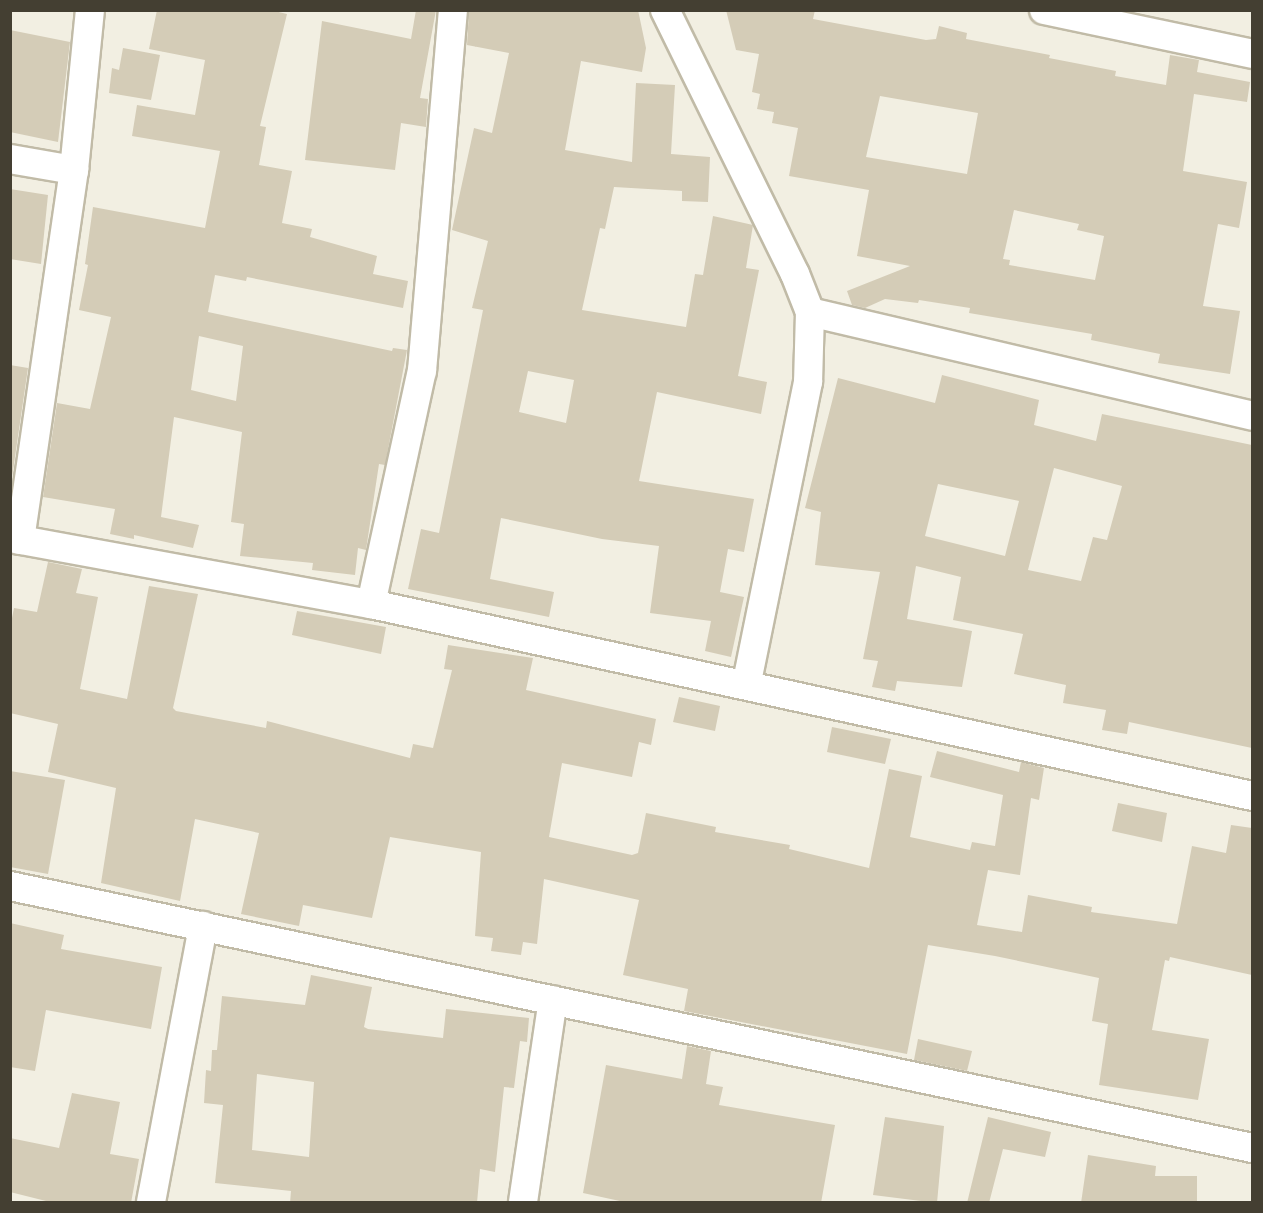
<!DOCTYPE html>
<style>
body{margin:0}
#map{position:relative;width:1263px;height:1213px;overflow:hidden;background:#f2efe2;font-family:"PT Sans Narrow",sans-serif}
div>[style]{position:absolute}
.building>*{inset:0;background:#d4ccb7}
.roads{filter:drop-shadow(2px 0 #c1bba7) drop-shadow(-2px 0 #c1bba7) drop-shadow(0 2px #c1bba7) drop-shadow(0 -2px #c1bba7)}
.minor>*{height:28px;margin:-14px;padding:0 14px;transform-origin:14px;border-radius:14px;background:#fff}
span{translate:-50% -50%;white-space:nowrap;text-align:center;line-height:1.15;-webkit-text-stroke:5px #fff;paint-order:stroke}
.frame{position:absolute;inset:0;border:12px solid #443f32;pointer-events:none}
</style>
<div id="map">
<div class="building">
<i style="clip-path:polygon(evenodd,157px 10px,270px 10px,287px 14px,260px 126px,266px 127px,259px 165px,292px 171px,282px 223px,312px 229px,310px 237px,377px 256px,373px 274px,408px 281px,403px 308px,247px 277px,246px 281px,215px 275px,208px 312px,392px 351px,393px 348px,407px 350px,385px 465px,379px 464px,366px 550px,358px 548px,355px 575px,312px 570px,313px 563px,240px 556px,244px 524px,231px 522px,242px 432px,174px 417px,161px 517px,199px 525px,193px 548px,134px 535px,134px 539px,110px 534px,115px 509px,43px 497px,57px 403px,90px 409px,111px 317px,79px 310px,88px 265px,85px 264px,93px 207px,205px 228px,220px 151px,132px 136px,137px 105px,195px 115px,205px 60px,149px 49px,157px 10px,199px 336px,243px 346px,236px 401px,191px 390px,199px 336px)"></i>
<i style="clip-path:polygon(416px 10px,436px 10px,420px 98px,428px 99px,426px 127px,401px 123px,395px 170px,305px 160px,322px 21px,411px 39px)"></i>
<i style="clip-path:polygon(evenodd,469px 10px,638px 10px,646px 48px,642px 72px,581px 61px,565px 150px,632px 162px,636px 83px,675px 85px,671px 154px,710px 157px,708px 202px,682px 201px,682px 191px,614px 187px,605px 229px,600px 228px,582px 310px,686px 327px,695px 274px,703px 275px,713px 216px,753px 225px,746px 268px,759px 270px,738px 376px,767px 382px,761px 414px,657px 392px,639px 481px,754px 499px,744px 552px,728px 549px,720px 592px,744px 597px,731px 657px,705px 651px,711px 621px,650px 613px,659px 546px,602px 539px,501px 518px,490px 579px,554px 592px,549px 617px,408px 589px,421px 529px,439px 533px,483px 310px,472px 308px,488px 241px,452px 230px,474px 128px,492px 133px,509px 53px,467px 45px,469px 10px,528px 371px,574px 380px,566px 423px,519px 412px,528px 371px)"></i>
<i style="clip-path:polygon(evenodd,726px 10px,815px 10px,813px 19px,926px 40px,936px 39px,939px 26px,967px 33px,966px 39px,1050px 55px,1049px 58px,1116px 71px,1115px 76px,1166px 85px,1170px 55px,1199px 60px,1197px 72px,1250px 82px,1247px 102px,1194px 94px,1183px 171px,1247px 182px,1239px 228px,1218px 224px,1203px 306px,1240px 311px,1230px 374px,1158px 363px,1160px 354px,1091px 340px,1092px 334px,969px 313px,970px 308px,919px 300px,918px 303px,885px 299px,865px 308px,852px 305px,847px 291px,910px 266px,857px 256px,869px 190px,789px 176px,798px 128px,772px 123px,774px 112px,757px 109px,760px 94px,752px 92px,759px 54px,736px 50px,726px 10px,880px 96px,978px 113px,967px 174px,866px 157px,880px 96px,726px 10px,1014px 210px,1079px 224px,1077px 230px,1104px 236px,1095px 280px,1009px 265px,1010px 260px,1003px 259px,1014px 210px)"></i>
<i style="clip-path:polygon(10px 30px,70px 42px,58px 142px,10px 132px)"></i>
<i style="clip-path:polygon(123px 48px,160px 55px,151px 100px,109px 93px,112px 68px,119px 70px)"></i>
<i style="clip-path:polygon(10px 189px,48px 195px,41px 264px,10px 259px)"></i>
<i style="clip-path:polygon(10px 365px,28px 368px,10px 491px)"></i>
<i style="clip-path:polygon(evenodd,942px 375px,1039px 400px,1034px 425px,1096px 441px,1102px 414px,1252px 445px,1252px 748px,1129px 722px,1127px 734px,1102px 730px,1106px 710px,1063px 703px,1066px 685px,1014px 674px,1023px 634px,953px 620px,961px 577px,916px 566px,907px 619px,972px 631px,962px 687px,897px 681px,895px 691px,872px 687px,878px 661px,863px 659px,880px 572px,815px 565px,821px 512px,805px 508px,838px 378px,935px 403px,942px 375px,1054px 468px,1122px 486px,1107px 540px,1093px 537px,1081px 581px,1028px 570px,1054px 468px,942px 375px,938px 484px,1019px 501px,1005px 556px,925px 536px,938px 484px)"></i>
<i style="clip-path:polygon(48px 562px,82px 569px,76px 593px,98px 597px,80px 689px,127px 699px,149px 586px,198px 594px,173px 708px,176px 711px,266px 728px,267px 721px,410px 758px,413px 744px,433px 748px,452px 670px,444px 669px,448px 645px,533px 658px,526px 690px,656px 719px,651px 745px,639px 742px,632px 777px,562px 763px,549px 837px,632px 855px,638px 853px,646px 813px,716px 827px,715px 832px,790px 845px,789px 849px,869px 868px,889px 769px,922px 776px,910px 837px,970px 850px,972px 842px,995px 846px,1003px 795px,930px 777px,937px 751px,1019px 772px,1021px 762px,1044px 768px,1039px 800px,1031px 798px,1020px 875px,988px 870px,977px 925px,1022px 932px,1028px 895px,1092px 907px,1091px 912px,1177px 924px,1192px 846px,1226px 853px,1231px 825px,1252px 828px,1252px 975px,1170px 957px,1169px 961px,1165px 960px,1152px 1030px,1209px 1039px,1198px 1100px,1099px 1085px,1108px 1024px,1092px 1021px,1099px 978px,995px 956px,928px 945px,907px 1054px,684px 1011px,688px 989px,623px 975px,639px 900px,544px 879px,537px 944px,523px 942px,521px 955px,491px 951px,493px 938px,475px 936px,481px 852px,390px 837px,372px 918px,303px 905px,299px 926px,241px 914px,259px 833px,195px 819px,180px 901px,101px 883px,116px 788px,48px 772px,58px 724px,10px 713px,10px 628px,14px 608px,37px 612px)"></i>
<i style="clip-path:polygon(297px 611px,386px 627px,381px 654px,292px 635px)"></i>
<i style="clip-path:polygon(679px 697px,720px 706px,715px 731px,673px 722px)"></i>
<i style="clip-path:polygon(832px 727px,891px 739px,885px 764px,827px 752px)"></i>
<i style="clip-path:polygon(10px 771px,65px 780px,48px 874px,10px 867px)"></i>
<i style="clip-path:polygon(1118px 803px,1167px 813px,1162px 842px,1112px 831px)"></i>
<i style="clip-path:polygon(10px 923px,64px 935px,61px 949px,162px 967px,151px 1029px,46px 1010px,35px 1071px,10px 1067px)"></i>
<i style="clip-path:polygon(evenodd,311px 975px,372px 987px,364px 1027px,368px 1029px,443px 1038px,446px 1009px,529px 1018px,527px 1042px,520px 1041px,514px 1088px,504px 1087px,495px 1172px,480px 1169px,477px 1203px,290px 1203px,291px 1191px,215px 1183px,223px 1105px,204px 1103px,206px 1070px,211px 1071px,212px 1050px,217px 1050px,222px 996px,305px 1005px,311px 975px,257px 1074px,314px 1082px,309px 1157px,252px 1150px,257px 1074px)"></i>
<i style="clip-path:polygon(918px 1039px,972px 1051px,967px 1071px,914px 1060px)"></i>
<i style="clip-path:polygon(687px 1046px,711px 1051px,706px 1084px,723px 1087px,719px 1105px,835px 1125px,821px 1203px,629px 1203px,583px 1193px,606px 1065px,682px 1079px)"></i>
<i style="clip-path:polygon(72px 1093px,120px 1102px,110px 1154px,139px 1159px,131px 1203px,54px 1203px,10px 1192px,10px 1138px,59px 1148px)"></i>
<i style="clip-path:polygon(885px 1117px,944px 1126px,937px 1203px,873px 1195px)"></i>
<i style="clip-path:polygon(988px 1117px,1051px 1132px,1045px 1157px,1003px 1149px,989px 1203px,967px 1203px)"></i>
<i style="clip-path:polygon(1088px 1155px,1156px 1166px,1155px 1176px,1197px 1176px,1197px 1203px,1081px 1203px)"></i>
</div>
<div class="roads">
<div class="minor">
<i style="left:665px;top:10px;width:294px;rotate:63.8deg"></i>
<i style="left:795px;top:274px;width:41px;rotate:68.5deg"></i>
<i style="left:810px;top:312px;width:70px;rotate:91.6deg"></i>
<i style="left:808px;top:382px;width:307px;rotate:101.5deg"></i>
<i style="left:1044px;top:10px;width:213px;rotate:11.9deg"></i>
<i style="left:10px;top:159px;width:65px;rotate:9.8deg"></i>
<i style="left:810px;top:312px;width:454px;rotate:13.2deg"></i>
<i style="left:10px;top:538px;width:367px;rotate:10.4deg"></i>
<i style="left:371px;top:604px;width:902px;rotate:12.29deg"></i>
<i style="left:20px;top:540px;width:374px;rotate:-81.7deg"></i>
<i style="left:74px;top:170px;width:161px;rotate:-84.3deg"></i>
<i style="left:371px;top:604px;width:239px;rotate:-77.7deg"></i>
<i style="left:422px;top:371px;width:362px;rotate:-85.1deg"></i>
<i style="left:10px;top:886px;width:1269px;rotate:11.91deg"></i>
<i style="left:151px;top:1202px;width:281px;rotate:-79.3deg"></i>
<i style="left:523px;top:1202px;width:204px;rotate:-81.6deg"></i>
</div>
</div>
<div class="frame"></div>
</div>
